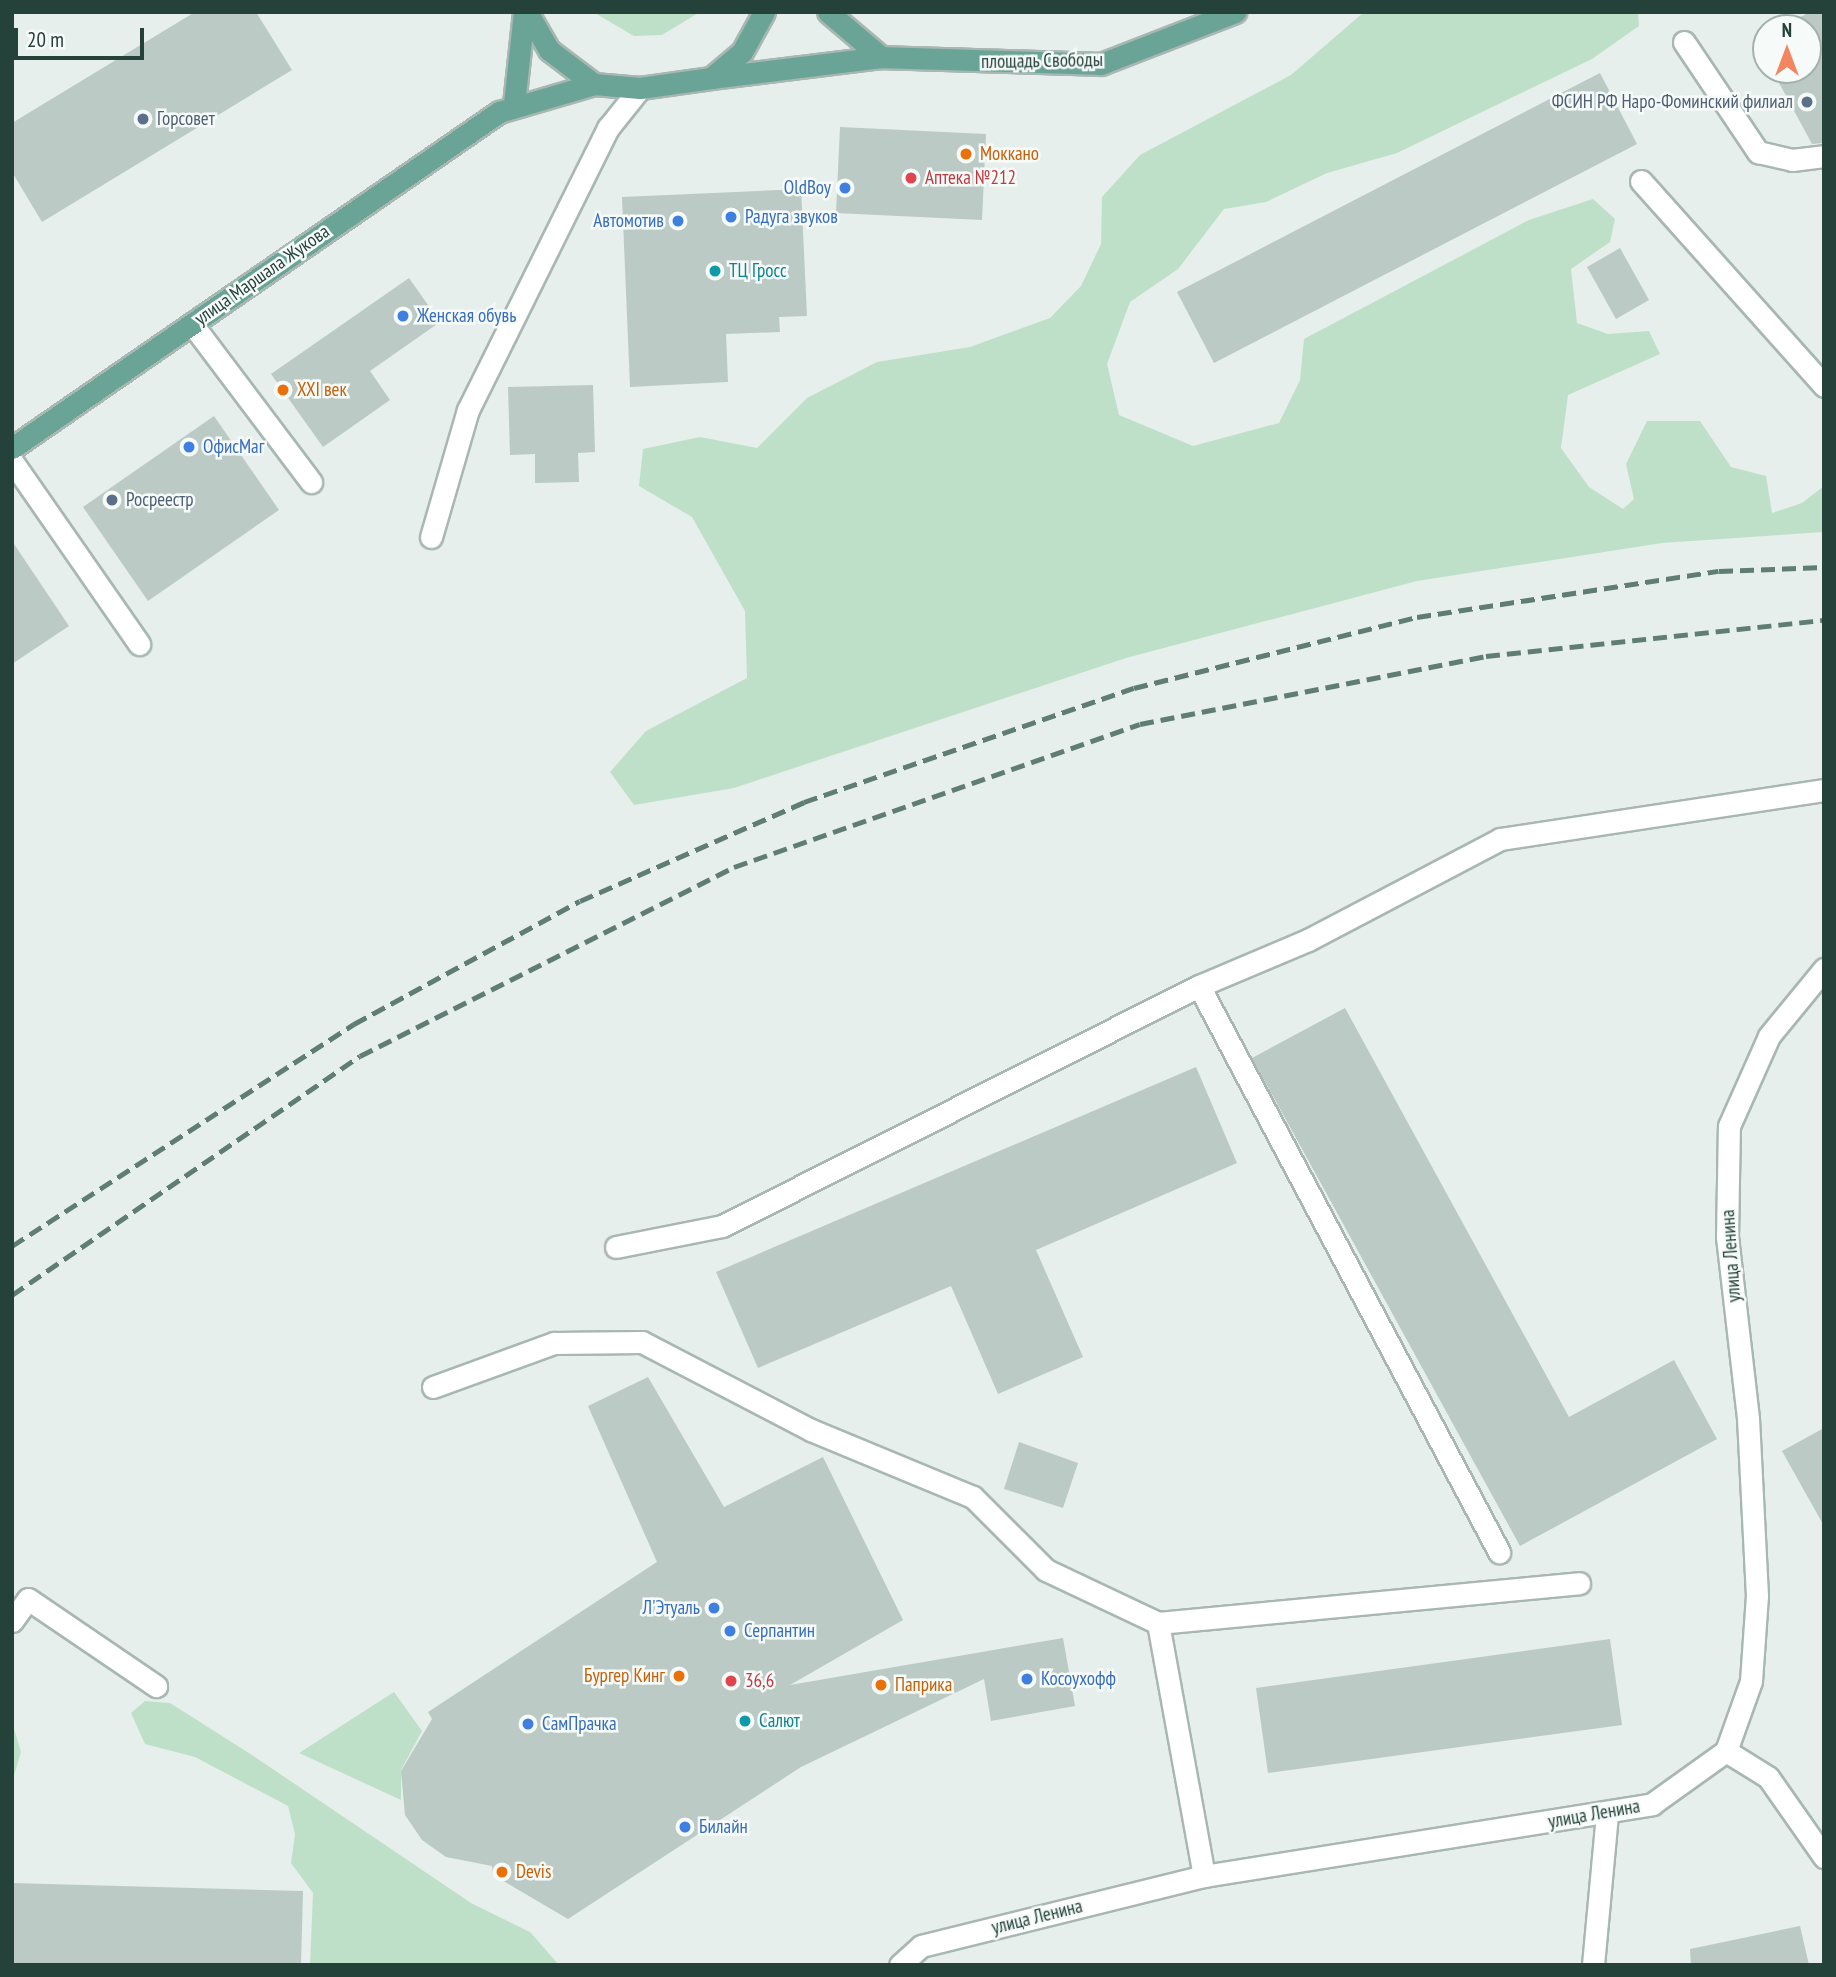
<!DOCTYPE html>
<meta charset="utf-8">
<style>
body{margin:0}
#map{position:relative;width:1836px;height:1977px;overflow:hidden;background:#e6efeb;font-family:"PT Sans Narrow",sans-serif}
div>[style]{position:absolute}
.green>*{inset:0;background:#bfe0c8}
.building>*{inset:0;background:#bbcac4}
.roads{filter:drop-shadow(2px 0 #a8b7b2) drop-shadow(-2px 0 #a8b7b2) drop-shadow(0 2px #a8b7b2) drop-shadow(0 -2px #a8b7b2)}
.minor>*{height:21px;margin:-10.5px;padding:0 10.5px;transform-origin:10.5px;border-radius:10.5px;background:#fff}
.major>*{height:21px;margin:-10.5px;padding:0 10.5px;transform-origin:10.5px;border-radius:10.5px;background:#6aa496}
.rail>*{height:5px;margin-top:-2.5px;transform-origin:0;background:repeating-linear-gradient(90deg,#5f7c75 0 14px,transparent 0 21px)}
.dots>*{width:19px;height:19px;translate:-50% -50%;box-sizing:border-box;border:4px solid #f6fbf9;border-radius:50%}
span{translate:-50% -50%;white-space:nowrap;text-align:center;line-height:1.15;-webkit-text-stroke:5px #f6fbf9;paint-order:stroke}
.street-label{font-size:19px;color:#24413a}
.service-label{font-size:19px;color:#4e5e75}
.right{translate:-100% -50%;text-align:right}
.left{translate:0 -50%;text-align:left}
.food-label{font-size:19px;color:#c56008}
.health-label{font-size:19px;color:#be3a42}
.shop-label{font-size:19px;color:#366cbe}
.culture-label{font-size:19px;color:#0d838f}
.frame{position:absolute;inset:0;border:14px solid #24413a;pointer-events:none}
.north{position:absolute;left:1752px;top:14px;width:70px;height:70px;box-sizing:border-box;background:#f6fbf9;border:2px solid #a2b1ad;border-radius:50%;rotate:0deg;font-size:19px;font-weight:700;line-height:28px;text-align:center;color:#24413a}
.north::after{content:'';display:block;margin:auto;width:24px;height:32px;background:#f3865f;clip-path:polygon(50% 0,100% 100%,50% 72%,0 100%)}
.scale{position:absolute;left:14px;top:28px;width:130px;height:32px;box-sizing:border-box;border:4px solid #24413a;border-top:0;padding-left:9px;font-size:21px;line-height:24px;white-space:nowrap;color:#24413a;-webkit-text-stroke:5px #f6fbf9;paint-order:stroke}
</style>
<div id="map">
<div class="green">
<i style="clip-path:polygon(593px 12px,700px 12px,662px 35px,634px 36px)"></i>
<i style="clip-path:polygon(885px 12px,1030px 12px,1002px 14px)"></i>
<i style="clip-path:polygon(1364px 12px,1638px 12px,1639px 26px,1592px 59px,1397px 153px,1327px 173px,1266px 202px,1224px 209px,1178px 269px,1130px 302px,1107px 364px,1119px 415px,1193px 446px,1279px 423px,1300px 380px,1304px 339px,1529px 220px,1593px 199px,1615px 219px,1610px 242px,1571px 269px,1577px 323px,1608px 334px,1649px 331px,1660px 354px,1568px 395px,1561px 448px,1589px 487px,1623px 509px,1634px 499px,1626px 464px,1647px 421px,1700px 421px,1731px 467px,1766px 476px,1772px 513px,1802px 503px,1824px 486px,1824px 532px,1662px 543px,1417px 581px,1126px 658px,734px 788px,634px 805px,610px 772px,646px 731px,747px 678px,745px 611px,692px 517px,639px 486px,643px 449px,700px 437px,757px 448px,807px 398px,877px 362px,970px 347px,1050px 318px,1081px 286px,1101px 244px,1102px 197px,1140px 155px,1291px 75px)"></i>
<i style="clip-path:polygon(394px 1692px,422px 1731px,401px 1770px,401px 1800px,299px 1753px)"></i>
<i style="clip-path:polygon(145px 1701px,170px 1703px,252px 1755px,471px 1903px,530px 1932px,559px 1965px,310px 1965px,313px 1893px,291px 1863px,295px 1834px,288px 1806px,195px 1757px,145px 1744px,131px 1713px)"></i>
<i style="clip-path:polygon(12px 1722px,21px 1752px,12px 1782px)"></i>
</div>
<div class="building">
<i style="clip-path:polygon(195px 12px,256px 12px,292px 70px,42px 222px,12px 172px,12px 123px)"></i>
<i style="clip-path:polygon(1810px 12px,1824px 12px,1824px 143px,1812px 144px,1772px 70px,1808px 70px,1808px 28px,1780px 28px)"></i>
<i style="clip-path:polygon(1766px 36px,1766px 58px,1757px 41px)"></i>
<i style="clip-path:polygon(1600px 73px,1637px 144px,1214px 363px,1177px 292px)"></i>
<i style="clip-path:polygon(840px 127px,986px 134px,982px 220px,836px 213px)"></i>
<i style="clip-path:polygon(801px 189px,807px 316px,779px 317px,780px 332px,726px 334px,728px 382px,630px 387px,622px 197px)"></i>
<i style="clip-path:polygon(1620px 248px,1649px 300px,1616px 319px,1587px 267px)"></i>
<i style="clip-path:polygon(409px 278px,440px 322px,370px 371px,390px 400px,323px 447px,271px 374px)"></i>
<i style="clip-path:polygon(593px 385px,595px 452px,578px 453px,579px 482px,535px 483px,535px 454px,510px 455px,508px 387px)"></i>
<i style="clip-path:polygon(214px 416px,279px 510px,148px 601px,83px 507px)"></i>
<i style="clip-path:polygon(12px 541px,69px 626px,12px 664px)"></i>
<i style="clip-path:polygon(1345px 1008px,1569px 1417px,1674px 1360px,1717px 1439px,1520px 1546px,1252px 1058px)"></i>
<i style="clip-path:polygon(1196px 1067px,1237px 1163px,1036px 1250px,1083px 1357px,998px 1394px,951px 1286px,758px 1368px,716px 1272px)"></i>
<i style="clip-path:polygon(648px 1377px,724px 1507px,823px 1457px,903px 1620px,790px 1685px,1063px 1638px,1075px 1706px,991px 1721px,984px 1679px,801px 1767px,568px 1919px,493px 1875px,492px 1866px,446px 1857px,422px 1840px,405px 1815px,401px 1771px,432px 1719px,428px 1712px,657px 1562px,588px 1406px)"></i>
<i style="clip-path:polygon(1824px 1428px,1824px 1526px,1782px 1451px)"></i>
<i style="clip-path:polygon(1019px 1442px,1078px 1463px,1063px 1508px,1004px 1489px)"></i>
<i style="clip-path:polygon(1610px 1639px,1622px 1725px,1268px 1773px,1256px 1688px)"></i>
<i style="clip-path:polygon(12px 1883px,303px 1891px,301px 1965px,12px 1963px)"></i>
<i style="clip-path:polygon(1800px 1926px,1809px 1965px,1691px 1965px,1690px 1949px)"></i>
</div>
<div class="roads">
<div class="minor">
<i style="left:1684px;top:42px;width:133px;rotate:56.1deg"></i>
<i style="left:1758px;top:152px;width:35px;rotate:13deg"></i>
<i style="left:1792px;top:160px;width:32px;rotate:-7deg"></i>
<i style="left:1641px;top:181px;width:275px;rotate:48.2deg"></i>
<i style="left:192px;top:324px;width:198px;rotate:53deg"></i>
<i style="left:12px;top:461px;width:223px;rotate:55.2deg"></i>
<i style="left:431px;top:537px;width:132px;rotate:-73.8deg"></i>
<i style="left:468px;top:410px;width:315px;rotate:-63.6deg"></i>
<i style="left:608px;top:128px;width:51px;rotate:-51.3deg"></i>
<i style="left:1199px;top:986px;width:641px;rotate:62.07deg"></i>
<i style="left:616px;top:1247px;width:108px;rotate:-11.2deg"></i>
<i style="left:722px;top:1226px;width:534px;rotate:-26.71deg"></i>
<i style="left:1199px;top:986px;width:118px;rotate:-22.9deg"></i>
<i style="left:1308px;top:940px;width:217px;rotate:-27.7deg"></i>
<i style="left:1500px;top:839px;width:328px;rotate:-8.6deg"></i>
<i style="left:433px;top:1387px;width:129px;rotate:-20deg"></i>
<i style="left:554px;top:1343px;width:88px;rotate:-0.7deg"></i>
<i style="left:642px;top:1342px;width:191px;rotate:27.5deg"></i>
<i style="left:811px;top:1430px;width:175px;rotate:22.5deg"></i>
<i style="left:973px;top:1497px;width:103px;rotate:45deg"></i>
<i style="left:1046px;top:1570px;width:124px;rotate:25.3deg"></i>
<i style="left:12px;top:1621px;width:27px;rotate:-54deg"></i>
<i style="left:28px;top:1599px;width:155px;rotate:34.2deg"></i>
<i style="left:1726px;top:1751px;width:49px;rotate:31.8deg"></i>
<i style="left:1768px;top:1777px;width:98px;rotate:55deg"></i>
<i style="left:1204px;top:1876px;width:257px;rotate:-100.3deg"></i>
<i style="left:1158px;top:1623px;width:423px;rotate:-5.4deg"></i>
<i style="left:900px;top:1965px;width:28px;rotate:-42deg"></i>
<i style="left:921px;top:1946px;width:292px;rotate:-13.9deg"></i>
<i style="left:1204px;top:1876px;width:454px;rotate:-9.1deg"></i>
<i style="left:1652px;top:1804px;width:91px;rotate:-35.6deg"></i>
<i style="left:1726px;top:1751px;width:74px;rotate:-70.3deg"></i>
<i style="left:1751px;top:1681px;width:85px;rotate:-86deg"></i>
<i style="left:1757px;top:1596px;width:178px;rotate:-92.9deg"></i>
<i style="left:1748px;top:1418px;width:182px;rotate:-96.6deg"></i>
<i style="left:1727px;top:1237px;width:111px;rotate:-89deg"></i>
<i style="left:1729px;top:1126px;width:98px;rotate:-66deg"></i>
<i style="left:1769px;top:1036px;width:87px;rotate:-50.6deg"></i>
<i style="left:1593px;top:1965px;width:153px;rotate:-84.7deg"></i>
</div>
<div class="major">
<i style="left:527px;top:12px;width:44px;rotate:59.9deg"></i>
<i style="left:549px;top:50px;width:56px;rotate:37.1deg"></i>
<i style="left:594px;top:84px;width:46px;rotate:5deg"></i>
<i style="left:640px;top:88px;width:72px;rotate:-8deg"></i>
<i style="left:711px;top:78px;width:40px;rotate:-40deg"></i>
<i style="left:742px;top:52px;width:46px;rotate:-61.2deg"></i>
<i style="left:828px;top:12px;width:70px;rotate:40.3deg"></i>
<i style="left:711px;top:78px;width:171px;rotate:-7deg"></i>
<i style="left:881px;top:57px;width:220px;rotate:1.8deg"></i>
<i style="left:1101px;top:64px;width:144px;rotate:-21.2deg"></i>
<i style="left:514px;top:104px;width:93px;rotate:-83.8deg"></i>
<i style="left:12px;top:448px;width:592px;rotate:-34.6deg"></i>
<i style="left:499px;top:112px;width:99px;rotate:-16.4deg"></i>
</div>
</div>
<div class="rail">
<i style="left:12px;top:1246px;width:408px;rotate:-33deg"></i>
<i style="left:354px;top:1024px;width:257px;rotate:-28.6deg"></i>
<i style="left:580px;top:901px;width:245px;rotate:-23.8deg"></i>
<i style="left:804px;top:802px;width:349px;rotate:-19.1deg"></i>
<i style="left:1134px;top:688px;width:292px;rotate:-14.1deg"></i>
<i style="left:1417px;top:617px;width:305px;rotate:-8.7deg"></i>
<i style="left:1719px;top:571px;width:105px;rotate:-2.2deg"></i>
<i style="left:12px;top:1295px;width:422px;rotate:-34.5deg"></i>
<i style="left:360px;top:1056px;width:419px;rotate:-26.8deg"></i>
<i style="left:734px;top:867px;width:430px;rotate:-19.4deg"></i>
<i style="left:1140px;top:724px;width:353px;rotate:-11.1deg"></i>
<i style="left:1486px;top:656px;width:340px;rotate:-6.1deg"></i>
</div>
<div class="dots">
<i style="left:1807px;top:102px;background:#5c6f8a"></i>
<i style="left:143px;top:119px;background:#5c6f8a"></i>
<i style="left:966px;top:154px;background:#e8710a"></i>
<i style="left:911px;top:178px;background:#e0444e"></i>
<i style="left:845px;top:188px;background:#3f7fe0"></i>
<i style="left:731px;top:217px;background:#3f7fe0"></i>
<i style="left:678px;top:221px;background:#3f7fe0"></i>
<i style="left:715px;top:271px;background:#0f9aa8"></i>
<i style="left:403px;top:316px;background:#3f7fe0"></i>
<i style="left:283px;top:390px;background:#e8710a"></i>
<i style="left:189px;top:447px;background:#3f7fe0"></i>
<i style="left:112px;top:500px;background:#5c6f8a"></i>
<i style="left:714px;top:1608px;background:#3f7fe0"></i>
<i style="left:730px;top:1631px;background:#3f7fe0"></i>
<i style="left:679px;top:1676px;background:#e8710a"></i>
<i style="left:1027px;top:1679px;background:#3f7fe0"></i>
<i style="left:731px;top:1681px;background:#e0444e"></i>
<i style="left:881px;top:1685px;background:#e8710a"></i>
<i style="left:745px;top:1721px;background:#0f9aa8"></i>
<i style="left:528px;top:1724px;background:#3f7fe0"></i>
<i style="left:685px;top:1827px;background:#3f7fe0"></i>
<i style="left:502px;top:1872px;background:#e8710a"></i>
</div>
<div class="street-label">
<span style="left:1042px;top:61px;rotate:-1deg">площадь Свободы</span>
<span style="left:262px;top:275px;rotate:-35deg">улица Маршала Жукова</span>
<span style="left:1731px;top:1256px;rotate:-94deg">улица Ленина</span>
<span style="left:1594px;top:1814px;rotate:-10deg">улица Ленина</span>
<span style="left:1037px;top:1917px;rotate:-14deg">улица Ленина</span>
</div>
<div class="service-label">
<span class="right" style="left:1793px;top:102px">ФСИН РФ Наро-Фоминский филиал</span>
<span class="left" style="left:157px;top:119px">Горсовет</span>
<span class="left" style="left:126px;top:500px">Росреестр</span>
</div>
<div class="food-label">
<span class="left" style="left:980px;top:154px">Моккано</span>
<span class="left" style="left:297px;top:390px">XXI век</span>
<span class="right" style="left:665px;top:1676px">Бургер Кинг</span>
<span class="left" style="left:895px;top:1685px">Паприка</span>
<span class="left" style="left:516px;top:1872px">Devis</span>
</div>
<div class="health-label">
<span class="left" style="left:925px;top:178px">Аптека №212</span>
<span class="left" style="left:745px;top:1681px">36,6</span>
</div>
<div class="shop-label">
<span class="right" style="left:831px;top:188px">OldBoy</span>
<span class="left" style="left:745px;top:217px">Радуга звуков</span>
<span class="right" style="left:664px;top:221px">Автомотив</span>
<span class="left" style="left:417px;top:316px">Женская обувь</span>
<span class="left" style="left:203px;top:447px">ОфисМаг</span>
<span class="right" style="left:700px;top:1608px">Л'Этуаль</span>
<span class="left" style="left:744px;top:1631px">Серпантин</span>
<span class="left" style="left:1041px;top:1679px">Косоухофф</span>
<span class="left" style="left:542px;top:1724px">СамПрачка</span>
<span class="left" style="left:699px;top:1827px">Билайн</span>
</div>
<div class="culture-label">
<span class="left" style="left:729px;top:271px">ТЦ Гросс</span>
<span class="left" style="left:759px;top:1721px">Салют</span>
</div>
<div class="frame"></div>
<div class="north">N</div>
<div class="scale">20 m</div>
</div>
